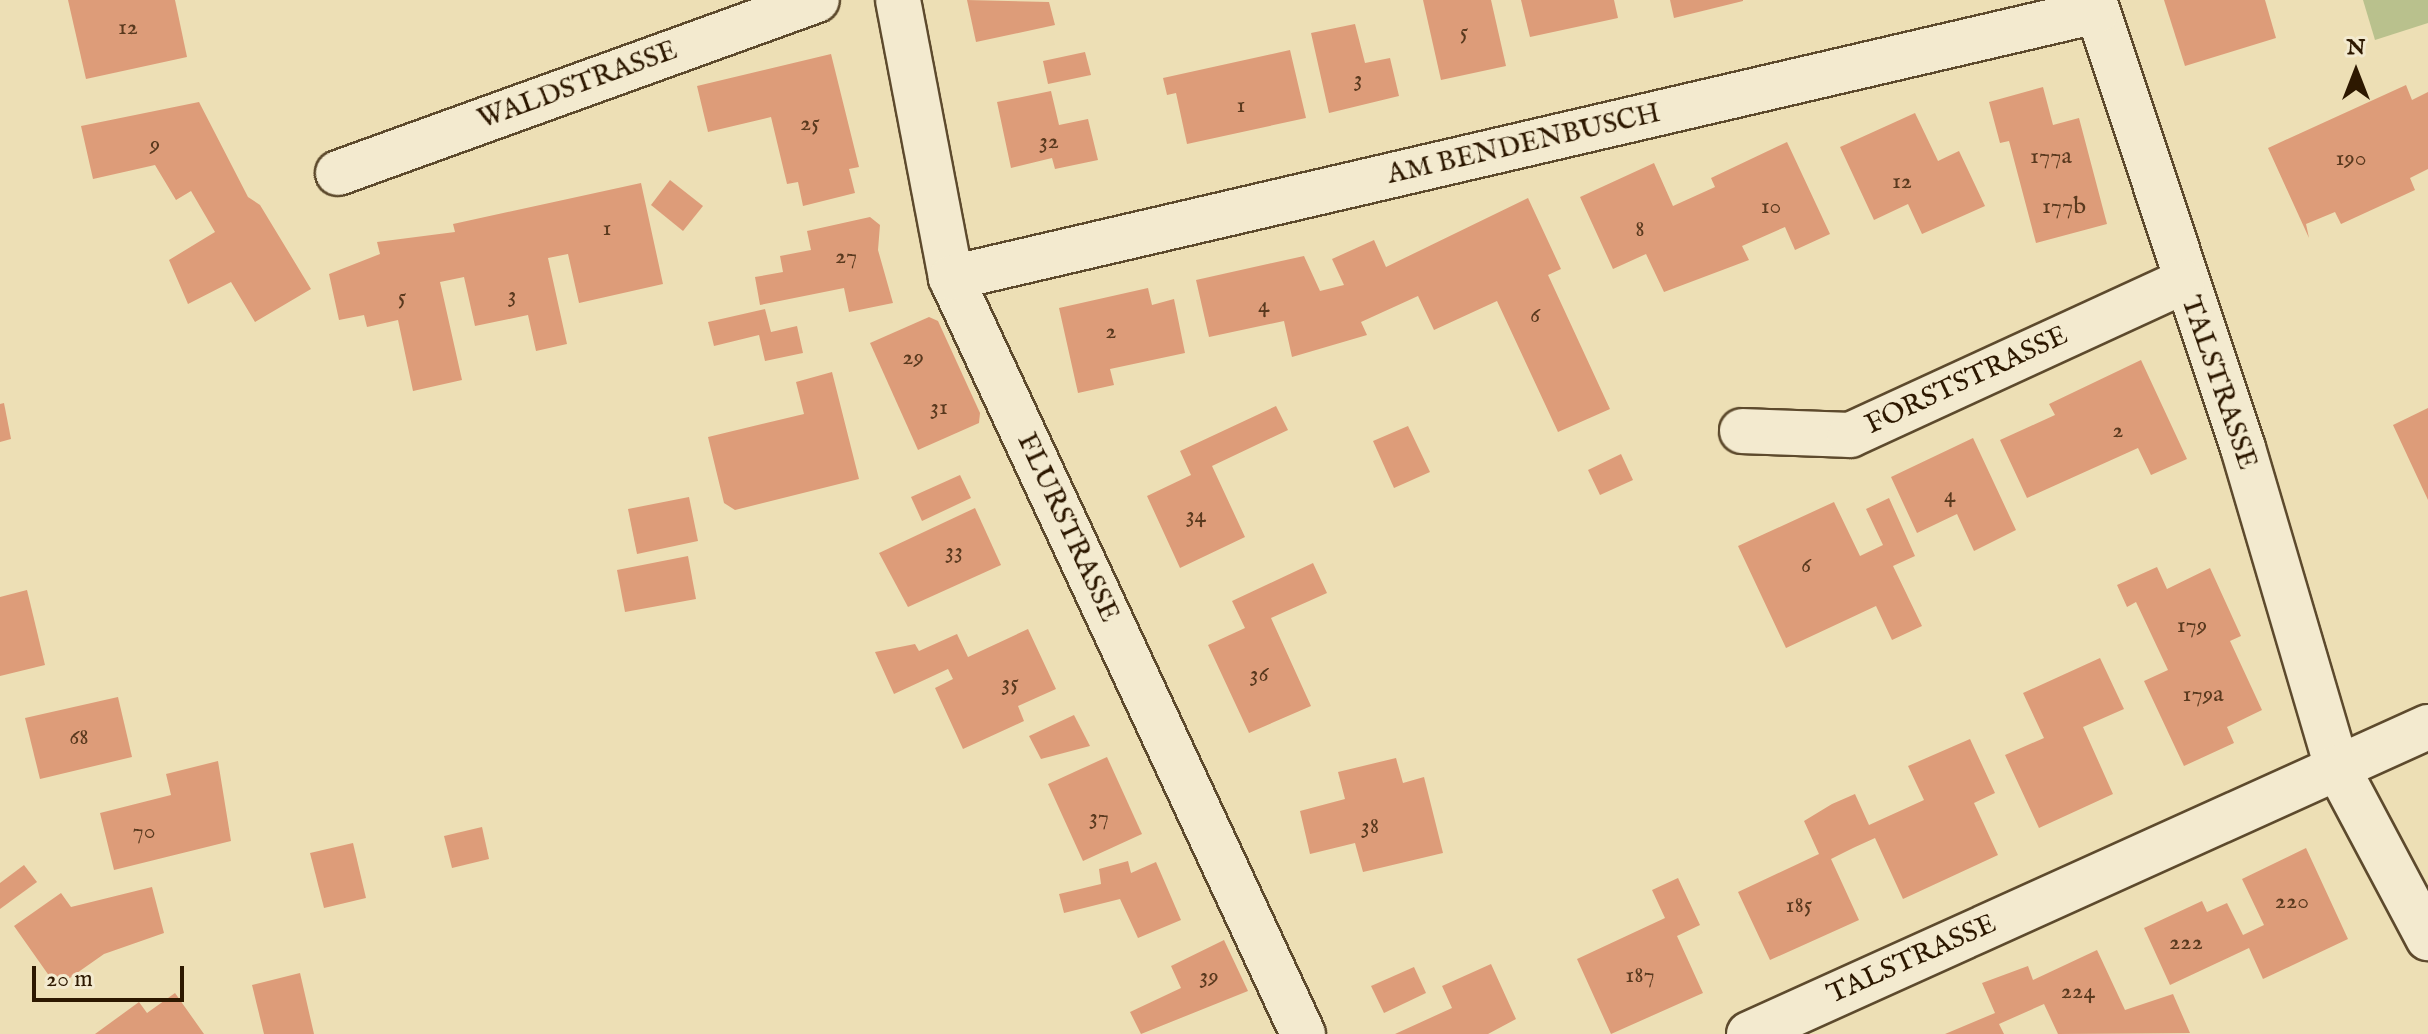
<!DOCTYPE html>
<style>
body{margin:0}
#map{position:relative;width:2428px;height:1034px;overflow:hidden;background:#eddfb5;font-family:"IM FELL English",serif}
div>[style]{position:absolute}
.green>*{inset:0;background:#b9c18d}
.building>*{inset:0;background:#dd9c79}
.roads{filter:drop-shadow(2px 0 #5d4a2d) drop-shadow(-2px 0 #5d4a2d) drop-shadow(0 2px #5d4a2d) drop-shadow(0 -2px #5d4a2d)}
.minor>*{height:44px;margin:-22px;padding:0 22px;transform-origin:22px;border-radius:22px;background:#f3eacf}
span{translate:-50% -50%;white-space:nowrap;text-align:center;line-height:1.15;-webkit-text-stroke:7px #f3eacf;paint-order:stroke}
.number-label{font-size:24px;color:#59391e}
.number-label span{-webkit-text-stroke-width:0}
.street-label{font-size:28px;color:#2d1800}
.north{position:absolute;left:2316px;top:32px;width:80px;height:80px;-webkit-text-stroke:6px #f3eacf;paint-order:stroke;rotate:0deg;font-size:22px;font-weight:700;line-height:32px;text-align:center;color:#2d1800}
.north::after{content:'';display:block;margin:auto;width:28px;height:36px;background:#2d1800;clip-path:polygon(50% 0,100% 100%,50% 72%,0 100%)}
.scale{position:absolute;left:32px;top:966px;width:152px;height:36px;box-sizing:border-box;border:4px solid #2d1800;border-top:0;padding-left:10px;font-size:24px;line-height:28px;white-space:nowrap;color:#2d1800;-webkit-text-stroke:6px #f3eacf;paint-order:stroke}
</style>
<div id="map">
<div class="green">
<i style="clip-path:polygon(2363px 0,2428px 0,2428px 23px,2375px 40px)"></i>
</div>
<div class="building">
<i style="clip-path:polygon(68px 0,175px 0,187px 57px,86px 79px)"></i>
<i style="clip-path:polygon(967px 0,1049px 2px,1055px 25px,976px 42px)"></i>
<i style="clip-path:polygon(1423px 0,1491px 0,1506px 66px,1441px 80px)"></i>
<i style="clip-path:polygon(1521px 0,1614px 0,1618px 18px,1530px 37px)"></i>
<i style="clip-path:polygon(1670px 0,1743px 0,1743px 1px,1674px 18px)"></i>
<i style="clip-path:polygon(2164px 0,2265px 0,2276px 38px,2185px 66px)"></i>
<i style="clip-path:polygon(1355px 24px,1365px 63px,1390px 58px,1399px 96px,1329px 113px,1311px 33px)"></i>
<i style="clip-path:polygon(1290px 50px,1306px 118px,1187px 144px,1176px 93px,1167px 95px,1163px 78px)"></i>
<i style="clip-path:polygon(1085px 52px,1091px 75px,1048px 84px,1043px 61px)"></i>
<i style="clip-path:polygon(831px 54px,859px 167px,849px 169px,855px 193px,803px 206px,798px 182px,787px 184px,771px 117px,708px 132px,697px 86px)"></i>
<i style="clip-path:polygon(2406px 85px,2412px 100px,2428px 92px,2428px 169px,2410px 178px,2415px 190px,2341px 224px,2335px 212px,2306px 224px,2309px 238px,2268px 148px)"></i>
<i style="clip-path:polygon(2043px 87px,2053px 125px,2079px 118px,2107px 224px,2036px 243px,2009px 141px,2000px 143px,1989px 102px)"></i>
<i style="clip-path:polygon(1051px 91px,1059px 125px,1088px 119px,1098px 160px,1055px 169px,1052px 158px,1011px 168px,997px 102px)"></i>
<i style="clip-path:polygon(199px 102px,248px 197px,260px 205px,311px 289px,255px 322px,231px 282px,188px 304px,169px 260px,215px 232px,191px 191px,176px 200px,155px 165px,93px 179px,81px 126px)"></i>
<i style="clip-path:polygon(1915px 113px,1938px 161px,1959px 151px,1985px 206px,1922px 234px,1908px 204px,1874px 220px,1840px 147px)"></i>
<i style="clip-path:polygon(1787px 142px,1830px 234px,1795px 250px,1785px 227px,1742px 246px,1749px 260px,1664px 292px,1646px 254px,1613px 269px,1580px 197px,1654px 163px,1673px 206px,1715px 187px,1711px 178px)"></i>
<i style="clip-path:polygon(670px 180px,703px 206px,683px 231px,651px 205px)"></i>
<i style="clip-path:polygon(641px 183px,663px 284px,579px 303px,568px 254px,548px 258px,567px 344px,536px 351px,528px 315px,475px 326px,464px 277px,440px 282px,462px 380px,413px 391px,398px 320px,367px 327px,364px 315px,339px 320px,329px 274px,380px 254px,377px 242px,455px 232px,453px 224px)"></i>
<i style="clip-path:polygon(1528px 198px,1561px 269px,1548px 275px,1610px 409px,1558px 432px,1497px 301px,1434px 330px,1418px 296px,1361px 322px,1367px 335px,1292px 357px,1284px 321px,1209px 337px,1196px 280px,1304px 256px,1320px 291px,1344px 285px,1332px 259px,1374px 240px,1386px 267px)"></i>
<i style="clip-path:polygon(870px 217px,880px 225px,878px 250px,893px 303px,849px 312px,844px 288px,760px 305px,755px 277px,783px 272px,780px 256px,811px 250px,807px 231px)"></i>
<i style="clip-path:polygon(1148px 288px,1152px 305px,1174px 299px,1185px 353px,1110px 369px,1114px 385px,1078px 393px,1059px 308px)"></i>
<i style="clip-path:polygon(765px 309px,771px 332px,797px 326px,803px 353px,765px 361px,759px 335px,714px 346px,708px 322px)"></i>
<i style="clip-path:polygon(929px 317px,938px 321px,980px 413px,979px 423px,918px 450px,870px 343px)"></i>
<i style="clip-path:polygon(2141px 360px,2187px 459px,2151px 475px,2138px 448px,2027px 498px,2000px 440px,2055px 415px,2049px 404px)"></i>
<i style="clip-path:polygon(832px 372px,859px 479px,735px 510px,724px 503px,708px 437px,804px 414px,796px 382px)"></i>
<i style="clip-path:polygon(4px 403px,11px 439px,0 442px,0 404px)"></i>
<i style="clip-path:polygon(1276px 406px,1288px 430px,1212px 466px,1245px 537px,1180px 568px,1147px 496px,1191px 475px,1180px 451px)"></i>
<i style="clip-path:polygon(2428px 408px,2428px 500px,2393px 425px)"></i>
<i style="clip-path:polygon(1408px 426px,1430px 472px,1394px 488px,1373px 441px)"></i>
<i style="clip-path:polygon(1973px 438px,2016px 530px,1974px 551px,1957px 514px,1917px 533px,1891px 477px)"></i>
<i style="clip-path:polygon(1621px 454px,1633px 480px,1600px 495px,1588px 470px)"></i>
<i style="clip-path:polygon(960px 475px,971px 498px,922px 521px,911px 497px)"></i>
<i style="clip-path:polygon(689px 497px,698px 541px,637px 554px,628px 509px)"></i>
<i style="clip-path:polygon(1889px 498px,1915px 556px,1893px 566px,1922px 626px,1892px 640px,1876px 606px,1786px 648px,1738px 546px,1834px 502px,1860px 556px,1883px 545px,1866px 509px)"></i>
<i style="clip-path:polygon(975px 508px,1001px 565px,908px 607px,879px 553px)"></i>
<i style="clip-path:polygon(688px 556px,696px 599px,625px 612px,617px 570px)"></i>
<i style="clip-path:polygon(1313px 563px,1327px 593px,1271px 618px,1311px 706px,1249px 733px,1208px 645px,1245px 628px,1232px 601px)"></i>
<i style="clip-path:polygon(2157px 567px,2167px 589px,2210px 568px,2241px 636px,2230px 641px,2262px 710px,2227px 727px,2234px 743px,2184px 766px,2144px 681px,2168px 670px,2136px 602px,2127px 607px,2117px 585px)"></i>
<i style="clip-path:polygon(27px 590px,45px 665px,0 676px,0 597px)"></i>
<i style="clip-path:polygon(1028px 629px,1056px 689px,1018px 706px,1024px 721px,963px 749px,935px 688px,953px 679px,948px 669px,894px 694px,875px 652px,915px 644px,919px 651px,957px 634px,968px 657px)"></i>
<i style="clip-path:polygon(2100px 658px,2124px 709px,2083px 727px,2113px 794px,2039px 828px,2005px 755px,2044px 738px,2023px 693px)"></i>
<i style="clip-path:polygon(118px 697px,132px 757px,40px 779px,25px 718px)"></i>
<i style="clip-path:polygon(1074px 715px,1090px 746px,1041px 759px,1029px 736px)"></i>
<i style="clip-path:polygon(1970px 739px,1995px 793px,1974px 803px,1998px 855px,1903px 899px,1875px 838px,1853px 848px,1831px 859px,1859px 920px,1770px 960px,1738px 892px,1819px 854px,1804px 821px,1832px 804px,1855px 794px,1869px 825px,1924px 800px,1908px 766px)"></i>
<i style="clip-path:polygon(1107px 757px,1142px 834px,1083px 861px,1048px 784px)"></i>
<i style="clip-path:polygon(1396px 758px,1403px 783px,1424px 777px,1443px 853px,1363px 872px,1355px 843px,1310px 854px,1300px 811px,1345px 799px,1338px 772px)"></i>
<i style="clip-path:polygon(218px 761px,231px 841px,114px 870px,100px 813px,171px 795px,166px 774px)"></i>
<i style="clip-path:polygon(482px 827px,489px 859px,452px 868px,444px 836px)"></i>
<i style="clip-path:polygon(353px 843px,366px 898px,324px 908px,310px 853px)"></i>
<i style="clip-path:polygon(2306px 848px,2348px 939px,2263px 979px,2249px 948px,2170px 985px,2144px 928px,2202px 901px,2207px 912px,2227px 903px,2243px 935px,2264px 925px,2242px 879px)"></i>
<i style="clip-path:polygon(1128px 861px,1131px 873px,1156px 862px,1181px 920px,1138px 938px,1120px 899px,1064px 913px,1059px 894px,1101px 884px,1099px 869px)"></i>
<i style="clip-path:polygon(24px 865px,37px 882px,0 909px,0 883px)"></i>
<i style="clip-path:polygon(1678px 878px,1700px 925px,1677px 936px,1703px 993px,1611px 1034px,1577px 959px,1665px 918px,1652px 890px)"></i>
<i style="clip-path:polygon(152px 887px,164px 933px,104px 954px,57px 987px,14px 926px,61px 893px,71px 907px)"></i>
<i style="clip-path:polygon(1224px 940px,1248px 991px,1141px 1034px,1130px 1012px,1181px 988px,1171px 966px)"></i>
<i style="clip-path:polygon(2097px 950px,2125px 1010px,2173px 994px,2190px 1033px,2058px 1034px,2044px 1004px,1999px 1024px,2004px 1034px,1945px 1034px,1995px 1013px,1982px 983px,2028px 966px,2033px 980px)"></i>
<i style="clip-path:polygon(1491px 964px,1516px 1019px,1488px 1034px,1395px 1034px,1452px 1008px,1442px 986px)"></i>
<i style="clip-path:polygon(1414px 967px,1426px 993px,1384px 1013px,1371px 986px)"></i>
<i style="clip-path:polygon(300px 973px,314px 1034px,264px 1034px,252px 985px)"></i>
<i style="clip-path:polygon(175px 993px,204px 1034px,95px 1034px,139px 1002px,147px 1013px)"></i>
</div>
<div class="roads">
<div class="minor">
<i style="left:898px;top:0;width:283px;rotate:79.2deg"></i>
<i style="left:951px;top:278px;width:834px;rotate:65.03deg"></i>
<i style="left:2094px;top:0;width:472px;rotate:71.6deg"></i>
<i style="left:2243px;top:448px;width:333px;rotate:73.6deg"></i>
<i style="left:2337px;top:767px;width:194px;rotate:62deg"></i>
<i style="left:338px;top:173px;width:509px;rotate:-19.86deg"></i>
<i style="left:951px;top:278px;width:1177px;rotate:-13.12deg"></i>
<i style="left:1742px;top:431px;width:108px;rotate:2.1deg"></i>
<i style="left:1850px;top:435px;width:366px;rotate:-24.7deg"></i>
<i style="left:1749px;top:1034px;width:745px;rotate:-24.33deg"></i>
</div>
</div>
<div class="number-label">
<span style="left:128px;top:28px">12</span>
<span style="left:1464px;top:33px">5</span>
<span style="left:1358px;top:80px">3</span>
<span style="left:1241px;top:106px">1</span>
<span style="left:810px;top:124px">25</span>
<span style="left:1049px;top:142px">32</span>
<span style="left:155px;top:145px">9</span>
<span style="left:2051px;top:157px">177a</span>
<span style="left:2351px;top:159px">190</span>
<span style="left:1902px;top:182px">12</span>
<span style="left:1771px;top:207px">10</span>
<span style="left:2064px;top:207px">177b</span>
<span style="left:607px;top:229px">1</span>
<span style="left:1640px;top:230px">8</span>
<span style="left:846px;top:257px">27</span>
<span style="left:512px;top:296px">3</span>
<span style="left:402px;top:298px">5</span>
<span style="left:1264px;top:306px">4</span>
<span style="left:1535px;top:316px">6</span>
<span style="left:1111px;top:332px">2</span>
<span style="left:913px;top:358px">29</span>
<span style="left:939px;top:408px">31</span>
<span style="left:2118px;top:431px">2</span>
<span style="left:1950px;top:496px">4</span>
<span style="left:1196px;top:516px">34</span>
<span style="left:954px;top:552px">33</span>
<span style="left:1806px;top:566px">6</span>
<span style="left:2192px;top:626px">179</span>
<span style="left:1259px;top:675px">36</span>
<span style="left:1010px;top:684px">35</span>
<span style="left:2203px;top:695px">179a</span>
<span style="left:79px;top:738px">68</span>
<span style="left:1099px;top:818px">37</span>
<span style="left:1370px;top:827px">38</span>
<span style="left:144px;top:832px">70</span>
<span style="left:2292px;top:902px">220</span>
<span style="left:1799px;top:906px">185</span>
<span style="left:2186px;top:943px">222</span>
<span style="left:1640px;top:976px">187</span>
<span style="left:1209px;top:977px">39</span>
<span style="left:2078px;top:992px">224</span>
</div>
<div class="street-label">
<span style="left:578px;top:86px;rotate:-20deg">WALDSTRASSE</span>
<span style="left:1524px;top:145px;rotate:-13deg">AM BENDENBUSCH</span>
<span style="left:1967px;top:381px;rotate:-25deg">FORSTSTRASSE</span>
<span style="left:2218px;top:383px;rotate:71deg">TALSTRASSE</span>
<span style="left:1067px;top:528px;rotate:65deg">FLURSTRASSE</span>
<span style="left:1912px;top:960px;rotate:-24deg">TALSTRASSE</span>
</div>
<div class="north">N</div>
<div class="scale">20 m</div>
</div>
